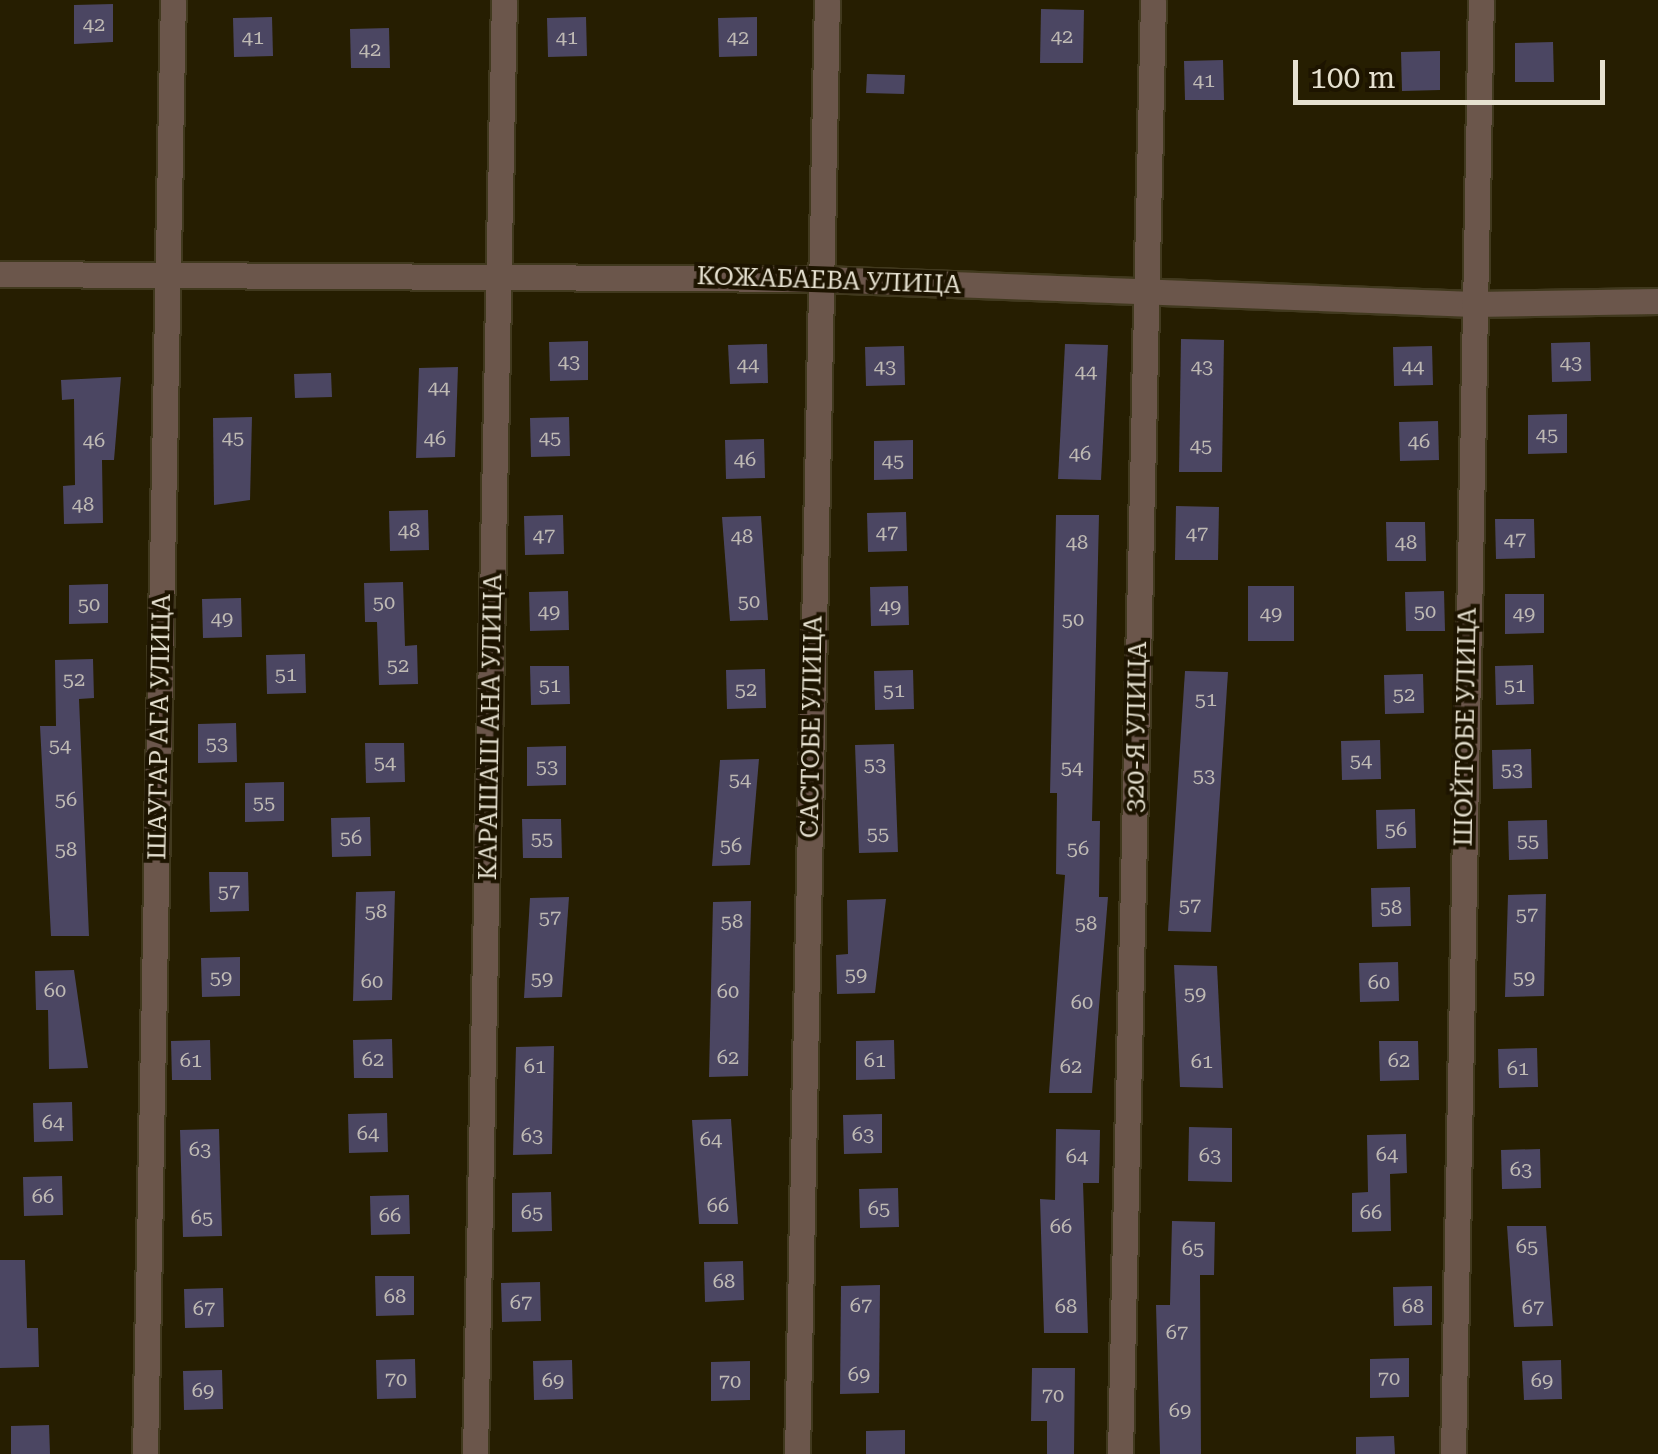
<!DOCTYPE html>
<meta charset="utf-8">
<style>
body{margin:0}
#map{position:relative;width:1658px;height:1454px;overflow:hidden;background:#261e01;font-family:"Roboto Serif",serif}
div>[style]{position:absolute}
.building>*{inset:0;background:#4b4662}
.roads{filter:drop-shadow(2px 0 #41391e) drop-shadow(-2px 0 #41391e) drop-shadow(0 2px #41391e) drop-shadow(0 -2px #41391e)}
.minor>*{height:25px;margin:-12.5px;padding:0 12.5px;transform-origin:12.5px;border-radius:12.5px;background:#6b564b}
span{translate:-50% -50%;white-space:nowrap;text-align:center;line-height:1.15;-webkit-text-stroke:8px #1d1400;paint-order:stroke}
.number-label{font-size:20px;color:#bfbab4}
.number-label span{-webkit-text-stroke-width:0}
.street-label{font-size:25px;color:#e6e1d0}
.scale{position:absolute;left:1293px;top:60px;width:312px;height:45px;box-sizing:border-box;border:5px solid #e6e1d0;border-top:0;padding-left:12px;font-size:30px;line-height:35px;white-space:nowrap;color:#e6e1d0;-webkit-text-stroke:8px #1d1400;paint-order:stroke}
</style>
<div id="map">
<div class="building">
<i style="clip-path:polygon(113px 4px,113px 42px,74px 44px,74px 5px)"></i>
<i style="clip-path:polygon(1041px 9px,1084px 10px,1083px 63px,1040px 63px)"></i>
<i style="clip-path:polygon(272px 17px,273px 56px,234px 57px,233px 18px)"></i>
<i style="clip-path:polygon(586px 17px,587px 56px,548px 57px,547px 18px)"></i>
<i style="clip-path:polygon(757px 17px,757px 56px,719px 57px,718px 18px)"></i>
<i style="clip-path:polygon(389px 28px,390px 68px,351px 68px,350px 29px)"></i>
<i style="clip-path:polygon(1553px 42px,1554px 82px,1515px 82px,1515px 43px)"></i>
<i style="clip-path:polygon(1440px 51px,1440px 90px,1402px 91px,1401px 52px)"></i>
<i style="clip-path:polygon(1223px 60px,1224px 100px,1185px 100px,1184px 61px)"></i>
<i style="clip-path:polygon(867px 74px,905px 75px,904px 94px,866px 93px)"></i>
<i style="clip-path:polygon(1181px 339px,1224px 340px,1222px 472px,1179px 472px)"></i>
<i style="clip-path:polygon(588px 341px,588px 380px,550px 381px,549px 342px)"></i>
<i style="clip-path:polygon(1590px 342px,1591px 381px,1552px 382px,1551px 343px)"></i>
<i style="clip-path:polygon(767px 344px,768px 383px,730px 384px,728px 345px)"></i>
<i style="clip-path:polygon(1065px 344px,1108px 345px,1101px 480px,1058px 479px)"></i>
<i style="clip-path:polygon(904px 346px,905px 385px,866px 386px,865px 347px)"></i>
<i style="clip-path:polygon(1432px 346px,1433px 385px,1394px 386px,1393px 347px)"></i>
<i style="clip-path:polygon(458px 367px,455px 457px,416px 458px,419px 368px)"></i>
<i style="clip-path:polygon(331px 373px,332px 397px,295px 398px,294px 374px)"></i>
<i style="clip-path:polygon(121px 377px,114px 460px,102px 460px,103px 523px,64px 524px,63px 486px,75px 485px,74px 399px,62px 400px,61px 380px)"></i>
<i style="clip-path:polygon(1567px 414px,1567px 453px,1528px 454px,1528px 415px)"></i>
<i style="clip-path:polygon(252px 417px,250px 500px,214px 505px,213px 418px)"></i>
<i style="clip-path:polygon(569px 417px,570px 456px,531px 457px,530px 418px)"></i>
<i style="clip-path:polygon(1438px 421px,1439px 460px,1400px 461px,1399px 422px)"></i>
<i style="clip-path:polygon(764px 439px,765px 478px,726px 479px,725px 440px)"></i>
<i style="clip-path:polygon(913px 440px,913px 479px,874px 480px,874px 441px)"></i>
<i style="clip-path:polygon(1176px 506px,1219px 507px,1218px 560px,1175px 560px)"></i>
<i style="clip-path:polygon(428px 510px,429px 550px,390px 551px,389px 511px)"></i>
<i style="clip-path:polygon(906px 512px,907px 551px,868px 552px,867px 513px)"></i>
<i style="clip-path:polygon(563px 515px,564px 554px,525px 555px,524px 516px)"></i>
<i style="clip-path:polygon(1056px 515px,1099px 515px,1092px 821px,1100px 821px,1099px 897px,1108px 897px,1092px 1093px,1049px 1093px,1065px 875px,1056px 874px,1057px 793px,1050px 793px)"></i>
<i style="clip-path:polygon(761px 516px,768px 620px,730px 621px,722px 517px)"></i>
<i style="clip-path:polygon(1495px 519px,1534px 519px,1535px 558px,1496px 559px)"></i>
<i style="clip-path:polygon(1386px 522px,1425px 522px,1426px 561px,1387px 561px)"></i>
<i style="clip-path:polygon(403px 582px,405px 646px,417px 645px,418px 684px,379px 685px,377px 622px,365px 622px,364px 583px)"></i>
<i style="clip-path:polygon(108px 584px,108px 623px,69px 624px,69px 585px)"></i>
<i style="clip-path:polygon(908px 586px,909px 625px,871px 626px,870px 587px)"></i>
<i style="clip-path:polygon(1248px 586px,1294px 586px,1294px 641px,1248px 641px)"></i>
<i style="clip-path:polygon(568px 591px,569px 630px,530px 631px,529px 592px)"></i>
<i style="clip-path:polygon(1444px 591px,1445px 631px,1406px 631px,1405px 592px)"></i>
<i style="clip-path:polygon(1505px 594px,1544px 594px,1544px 633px,1505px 634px)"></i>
<i style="clip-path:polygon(241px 598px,242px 637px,203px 638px,202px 599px)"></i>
<i style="clip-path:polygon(305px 654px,306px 693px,267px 694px,266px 655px)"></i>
<i style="clip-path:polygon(93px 659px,94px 698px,79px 699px,89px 936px,51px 936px,40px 726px,56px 726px,55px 660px)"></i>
<i style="clip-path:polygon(1533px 665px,1534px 704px,1496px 705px,1495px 666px)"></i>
<i style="clip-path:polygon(530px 666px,569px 666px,570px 704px,531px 705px)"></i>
<i style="clip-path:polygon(765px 669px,766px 708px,727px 709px,726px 670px)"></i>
<i style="clip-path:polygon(913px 670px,914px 709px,875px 710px,874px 671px)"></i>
<i style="clip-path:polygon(1185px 671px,1228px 672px,1211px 932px,1168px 931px)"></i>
<i style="clip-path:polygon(1423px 674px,1424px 713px,1385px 714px,1384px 675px)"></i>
<i style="clip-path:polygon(236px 723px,237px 762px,198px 763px,198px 724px)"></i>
<i style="clip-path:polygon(1380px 740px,1381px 779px,1342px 780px,1341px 741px)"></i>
<i style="clip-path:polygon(365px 743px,404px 743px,405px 782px,366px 783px)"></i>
<i style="clip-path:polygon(894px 744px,898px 852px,859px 853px,855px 745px)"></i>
<i style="clip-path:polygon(566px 746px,566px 785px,527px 786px,527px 747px)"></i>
<i style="clip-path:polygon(1531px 749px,1532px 788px,1493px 789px,1492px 750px)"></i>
<i style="clip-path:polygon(759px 759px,750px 865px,712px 866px,720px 760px)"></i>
<i style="clip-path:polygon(284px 782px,284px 821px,245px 822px,245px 783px)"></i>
<i style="clip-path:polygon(1415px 809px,1416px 848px,1377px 849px,1376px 810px)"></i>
<i style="clip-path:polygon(370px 817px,371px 856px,332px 857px,331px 818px)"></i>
<i style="clip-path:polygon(522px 819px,561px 819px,562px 858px,523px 858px)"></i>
<i style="clip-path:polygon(1547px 820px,1548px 859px,1509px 860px,1508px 821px)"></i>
<i style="clip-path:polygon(209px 872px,248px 872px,249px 911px,210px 912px)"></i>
<i style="clip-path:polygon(1410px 887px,1411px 926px,1372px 927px,1371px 888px)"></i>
<i style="clip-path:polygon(395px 891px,392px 1000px,353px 1001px,356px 892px)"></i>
<i style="clip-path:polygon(1546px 894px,1544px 996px,1505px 997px,1508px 895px)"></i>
<i style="clip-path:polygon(569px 897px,562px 997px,524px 998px,530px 898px)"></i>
<i style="clip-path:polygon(886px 899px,875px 993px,837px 994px,836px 955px,848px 954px,847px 900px)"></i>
<i style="clip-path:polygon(751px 901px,748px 1076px,709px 1077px,713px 902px)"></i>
<i style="clip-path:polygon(240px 957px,240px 996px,202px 997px,201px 958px)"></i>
<i style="clip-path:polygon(1398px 962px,1399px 1001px,1360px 1002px,1359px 963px)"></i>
<i style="clip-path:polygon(1174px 965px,1217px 966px,1223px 1088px,1180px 1087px)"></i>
<i style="clip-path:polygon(74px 970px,88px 1068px,49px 1069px,48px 1010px,36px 1010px,35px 971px)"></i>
<i style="clip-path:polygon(392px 1039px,393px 1078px,354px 1078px,353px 1040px)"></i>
<i style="clip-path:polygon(210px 1040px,211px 1080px,172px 1080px,171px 1041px)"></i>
<i style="clip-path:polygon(894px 1040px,895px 1079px,856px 1080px,856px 1041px)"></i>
<i style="clip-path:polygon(1379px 1041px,1418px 1041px,1419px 1080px,1380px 1081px)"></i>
<i style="clip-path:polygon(554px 1046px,552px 1154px,513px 1155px,516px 1047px)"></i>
<i style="clip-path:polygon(1537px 1048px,1538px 1087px,1499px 1088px,1498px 1049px)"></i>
<i style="clip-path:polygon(72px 1102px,73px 1141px,34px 1142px,33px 1103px)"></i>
<i style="clip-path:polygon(387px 1113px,388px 1152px,349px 1153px,348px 1114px)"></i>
<i style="clip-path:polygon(882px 1114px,882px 1153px,844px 1154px,843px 1115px)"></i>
<i style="clip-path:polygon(731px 1119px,738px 1224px,699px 1224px,692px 1120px)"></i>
<i style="clip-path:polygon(1189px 1127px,1232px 1128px,1232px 1182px,1188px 1181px)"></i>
<i style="clip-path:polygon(219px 1129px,222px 1236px,183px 1237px,180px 1130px)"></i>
<i style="clip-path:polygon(1056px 1129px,1100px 1130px,1099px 1183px,1083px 1183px,1088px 1333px,1044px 1333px,1040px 1199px,1055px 1200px)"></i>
<i style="clip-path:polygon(1406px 1134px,1407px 1173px,1390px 1174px,1391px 1231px,1352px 1232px,1352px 1193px,1368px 1192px,1367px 1135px)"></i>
<i style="clip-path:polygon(1540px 1149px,1541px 1188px,1502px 1189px,1501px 1150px)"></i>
<i style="clip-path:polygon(62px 1176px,63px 1215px,24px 1216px,23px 1177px)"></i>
<i style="clip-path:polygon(898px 1188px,899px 1227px,860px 1228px,859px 1189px)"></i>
<i style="clip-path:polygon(551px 1192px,552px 1231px,512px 1232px,512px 1193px)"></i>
<i style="clip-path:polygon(409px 1195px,410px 1234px,371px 1235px,370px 1196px)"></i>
<i style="clip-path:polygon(1172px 1221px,1215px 1222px,1214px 1275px,1200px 1275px,1201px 1454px,1160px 1454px,1156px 1305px,1170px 1305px)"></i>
<i style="clip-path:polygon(1507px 1226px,1546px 1226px,1553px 1326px,1514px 1327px)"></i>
<i style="clip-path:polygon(0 1260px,25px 1260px,27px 1328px,38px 1328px,39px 1367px,0 1368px)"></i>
<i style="clip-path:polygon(743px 1261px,744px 1300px,705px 1302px,704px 1262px)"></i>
<i style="clip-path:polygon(375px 1276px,414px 1276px,414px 1315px,376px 1316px)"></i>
<i style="clip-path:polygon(540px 1282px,541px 1321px,502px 1322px,501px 1283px)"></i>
<i style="clip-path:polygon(880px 1285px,879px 1393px,840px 1394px,841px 1286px)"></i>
<i style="clip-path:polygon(1432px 1286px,1432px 1325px,1394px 1326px,1393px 1287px)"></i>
<i style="clip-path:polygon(223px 1288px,224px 1327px,185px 1328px,184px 1289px)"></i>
<i style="clip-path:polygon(1409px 1358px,1409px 1397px,1370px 1398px,1370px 1359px)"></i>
<i style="clip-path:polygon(415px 1359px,416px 1398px,377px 1399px,376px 1360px)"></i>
<i style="clip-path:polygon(572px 1360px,573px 1399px,534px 1400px,533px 1361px)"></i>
<i style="clip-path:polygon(1561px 1360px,1562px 1399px,1524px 1400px,1522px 1361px)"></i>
<i style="clip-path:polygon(750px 1361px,750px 1400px,711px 1401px,711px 1362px)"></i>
<i style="clip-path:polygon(1032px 1368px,1075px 1368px,1074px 1454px,1047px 1454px,1047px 1421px,1031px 1421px)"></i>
<i style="clip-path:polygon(222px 1370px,223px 1409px,184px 1410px,183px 1371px)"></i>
<i style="clip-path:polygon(49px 1425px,50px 1454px,11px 1454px,11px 1426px)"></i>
<i style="clip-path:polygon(905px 1430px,905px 1454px,866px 1454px,866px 1431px)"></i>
<i style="clip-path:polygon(1394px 1436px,1395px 1454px,1356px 1454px,1356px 1437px)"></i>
</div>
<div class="roads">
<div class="minor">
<i style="left:0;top:274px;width:821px;rotate:0.35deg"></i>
<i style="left:821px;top:279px;width:653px;rotate:2.19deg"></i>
<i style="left:1474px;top:304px;width:184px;rotate:-0.9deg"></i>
<i style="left:145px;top:1454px;width:1454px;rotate:-88.9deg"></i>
<i style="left:475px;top:1454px;width:1454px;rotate:-88.86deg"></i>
<i style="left:797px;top:1454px;width:1454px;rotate:-88.82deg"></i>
<i style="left:1120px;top:1454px;width:1454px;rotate:-88.7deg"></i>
<i style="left:1453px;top:1454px;width:1454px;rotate:-88.9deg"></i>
</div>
</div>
<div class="number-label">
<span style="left:94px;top:24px">42</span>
<span style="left:1062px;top:36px">42</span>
<span style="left:253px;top:37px">41</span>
<span style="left:567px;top:37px">41</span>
<span style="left:738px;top:37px">42</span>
<span style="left:370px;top:49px">42</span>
<span style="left:1204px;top:80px">41</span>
<span style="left:569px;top:361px">43</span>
<span style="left:1571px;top:362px">43</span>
<span style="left:748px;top:364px">44</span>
<span style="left:885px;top:366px">43</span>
<span style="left:1202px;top:366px">43</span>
<span style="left:1413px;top:366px">44</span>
<span style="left:1086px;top:371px">44</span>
<span style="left:439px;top:387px">44</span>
<span style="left:1547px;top:434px">45</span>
<span style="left:233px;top:437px">45</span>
<span style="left:550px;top:437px">45</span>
<span style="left:435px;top:438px">46</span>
<span style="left:94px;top:440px">46</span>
<span style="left:1419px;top:441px">46</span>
<span style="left:1201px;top:445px">45</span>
<span style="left:1080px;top:453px">46</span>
<span style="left:745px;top:459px">46</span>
<span style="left:893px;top:460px">45</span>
<span style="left:83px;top:504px">48</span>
<span style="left:409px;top:530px">48</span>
<span style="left:887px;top:532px">47</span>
<span style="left:1197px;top:533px">47</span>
<span style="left:544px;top:535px">47</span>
<span style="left:742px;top:536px">48</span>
<span style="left:1515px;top:539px">47</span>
<span style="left:1077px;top:542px">48</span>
<span style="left:1406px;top:542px">48</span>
<span style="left:749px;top:601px">50</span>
<span style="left:384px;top:602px">50</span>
<span style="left:89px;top:604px">50</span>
<span style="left:890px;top:606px">49</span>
<span style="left:549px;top:611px">49</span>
<span style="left:1425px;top:611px">50</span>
<span style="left:1271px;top:613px">49</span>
<span style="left:1524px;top:613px">49</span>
<span style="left:222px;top:618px">49</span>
<span style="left:1073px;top:619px">50</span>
<span style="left:398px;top:665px">52</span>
<span style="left:286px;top:674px">51</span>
<span style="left:74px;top:679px">52</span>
<span style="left:550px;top:685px">51</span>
<span style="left:1515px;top:685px">51</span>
<span style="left:746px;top:689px">52</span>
<span style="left:894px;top:690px">51</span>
<span style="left:1404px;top:694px">52</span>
<span style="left:1206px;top:699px">51</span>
<span style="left:217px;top:743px">53</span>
<span style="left:60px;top:745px">54</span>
<span style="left:1361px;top:760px">54</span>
<span style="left:385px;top:762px">54</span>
<span style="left:875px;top:764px">53</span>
<span style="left:547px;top:766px">53</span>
<span style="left:1072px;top:767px">54</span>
<span style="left:1512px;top:769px">53</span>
<span style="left:1204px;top:775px">53</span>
<span style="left:740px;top:779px">54</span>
<span style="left:66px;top:799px">56</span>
<span style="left:264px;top:802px">55</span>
<span style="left:1396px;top:829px">56</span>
<span style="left:878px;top:833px">55</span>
<span style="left:351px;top:837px">56</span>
<span style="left:542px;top:838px">55</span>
<span style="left:1528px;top:840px">55</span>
<span style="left:731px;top:845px">56</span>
<span style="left:1078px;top:848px">56</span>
<span style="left:66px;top:849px">58</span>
<span style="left:229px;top:891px">57</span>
<span style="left:1190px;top:905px">57</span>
<span style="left:1391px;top:907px">58</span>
<span style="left:376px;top:911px">58</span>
<span style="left:1527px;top:914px">57</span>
<span style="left:550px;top:917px">57</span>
<span style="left:732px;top:921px">58</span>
<span style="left:1086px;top:923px">58</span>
<span style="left:856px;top:974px">59</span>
<span style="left:221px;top:977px">59</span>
<span style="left:1524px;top:977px">59</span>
<span style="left:542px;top:978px">59</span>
<span style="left:372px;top:981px">60</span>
<span style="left:1379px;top:982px">60</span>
<span style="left:55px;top:990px">60</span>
<span style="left:728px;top:991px">60</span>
<span style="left:1195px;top:993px">59</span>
<span style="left:1082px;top:1002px">60</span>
<span style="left:728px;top:1057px">62</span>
<span style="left:373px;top:1059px">62</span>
<span style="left:191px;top:1060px">61</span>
<span style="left:875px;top:1060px">61</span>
<span style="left:1399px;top:1060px">62</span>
<span style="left:1202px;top:1061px">61</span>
<span style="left:535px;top:1066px">61</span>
<span style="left:1071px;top:1066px">62</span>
<span style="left:1518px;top:1068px">61</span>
<span style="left:53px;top:1122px">64</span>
<span style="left:368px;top:1133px">64</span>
<span style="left:863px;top:1134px">63</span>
<span style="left:532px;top:1135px">63</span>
<span style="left:711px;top:1139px">64</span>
<span style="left:200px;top:1149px">63</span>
<span style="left:1387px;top:1154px">64</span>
<span style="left:1210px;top:1155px">63</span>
<span style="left:1077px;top:1156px">64</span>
<span style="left:1521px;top:1169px">63</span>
<span style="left:43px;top:1196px">66</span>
<span style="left:718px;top:1205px">66</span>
<span style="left:879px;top:1208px">65</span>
<span style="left:532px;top:1212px">65</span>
<span style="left:1371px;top:1212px">66</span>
<span style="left:390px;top:1215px">66</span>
<span style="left:202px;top:1217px">65</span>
<span style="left:1061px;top:1226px">66</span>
<span style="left:1527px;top:1246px">65</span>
<span style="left:1193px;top:1248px">65</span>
<span style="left:724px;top:1281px">68</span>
<span style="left:395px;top:1296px">68</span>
<span style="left:521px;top:1302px">67</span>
<span style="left:861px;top:1305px">67</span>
<span style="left:1066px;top:1306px">68</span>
<span style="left:1413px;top:1306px">68</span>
<span style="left:1533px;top:1307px">67</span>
<span style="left:204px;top:1308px">67</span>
<span style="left:1177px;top:1332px">67</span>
<span style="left:859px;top:1374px">69</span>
<span style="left:1389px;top:1378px">70</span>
<span style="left:396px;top:1379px">70</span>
<span style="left:553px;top:1380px">69</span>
<span style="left:1542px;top:1380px">69</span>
<span style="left:730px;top:1381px">70</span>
<span style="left:203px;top:1390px">69</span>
<span style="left:1053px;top:1395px">70</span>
<span style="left:1180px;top:1410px">69</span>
</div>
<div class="street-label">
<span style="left:829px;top:281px;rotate:2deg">КОЖАБАЕВА УЛИЦА</span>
<span style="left:160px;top:727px;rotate:-89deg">ШАУГАР АГА УЛИЦА</span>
<span style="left:491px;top:727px;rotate:-89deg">КАРАШАШ АНА УЛИЦА</span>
<span style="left:812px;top:727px;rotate:-89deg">САСТОБЕ УЛИЦА</span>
<span style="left:1137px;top:727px;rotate:-89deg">320-Я УЛИЦА</span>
<span style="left:1466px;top:727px;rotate:-89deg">ШОЙТОБЕ УЛИЦА</span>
</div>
<div class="scale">100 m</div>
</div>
